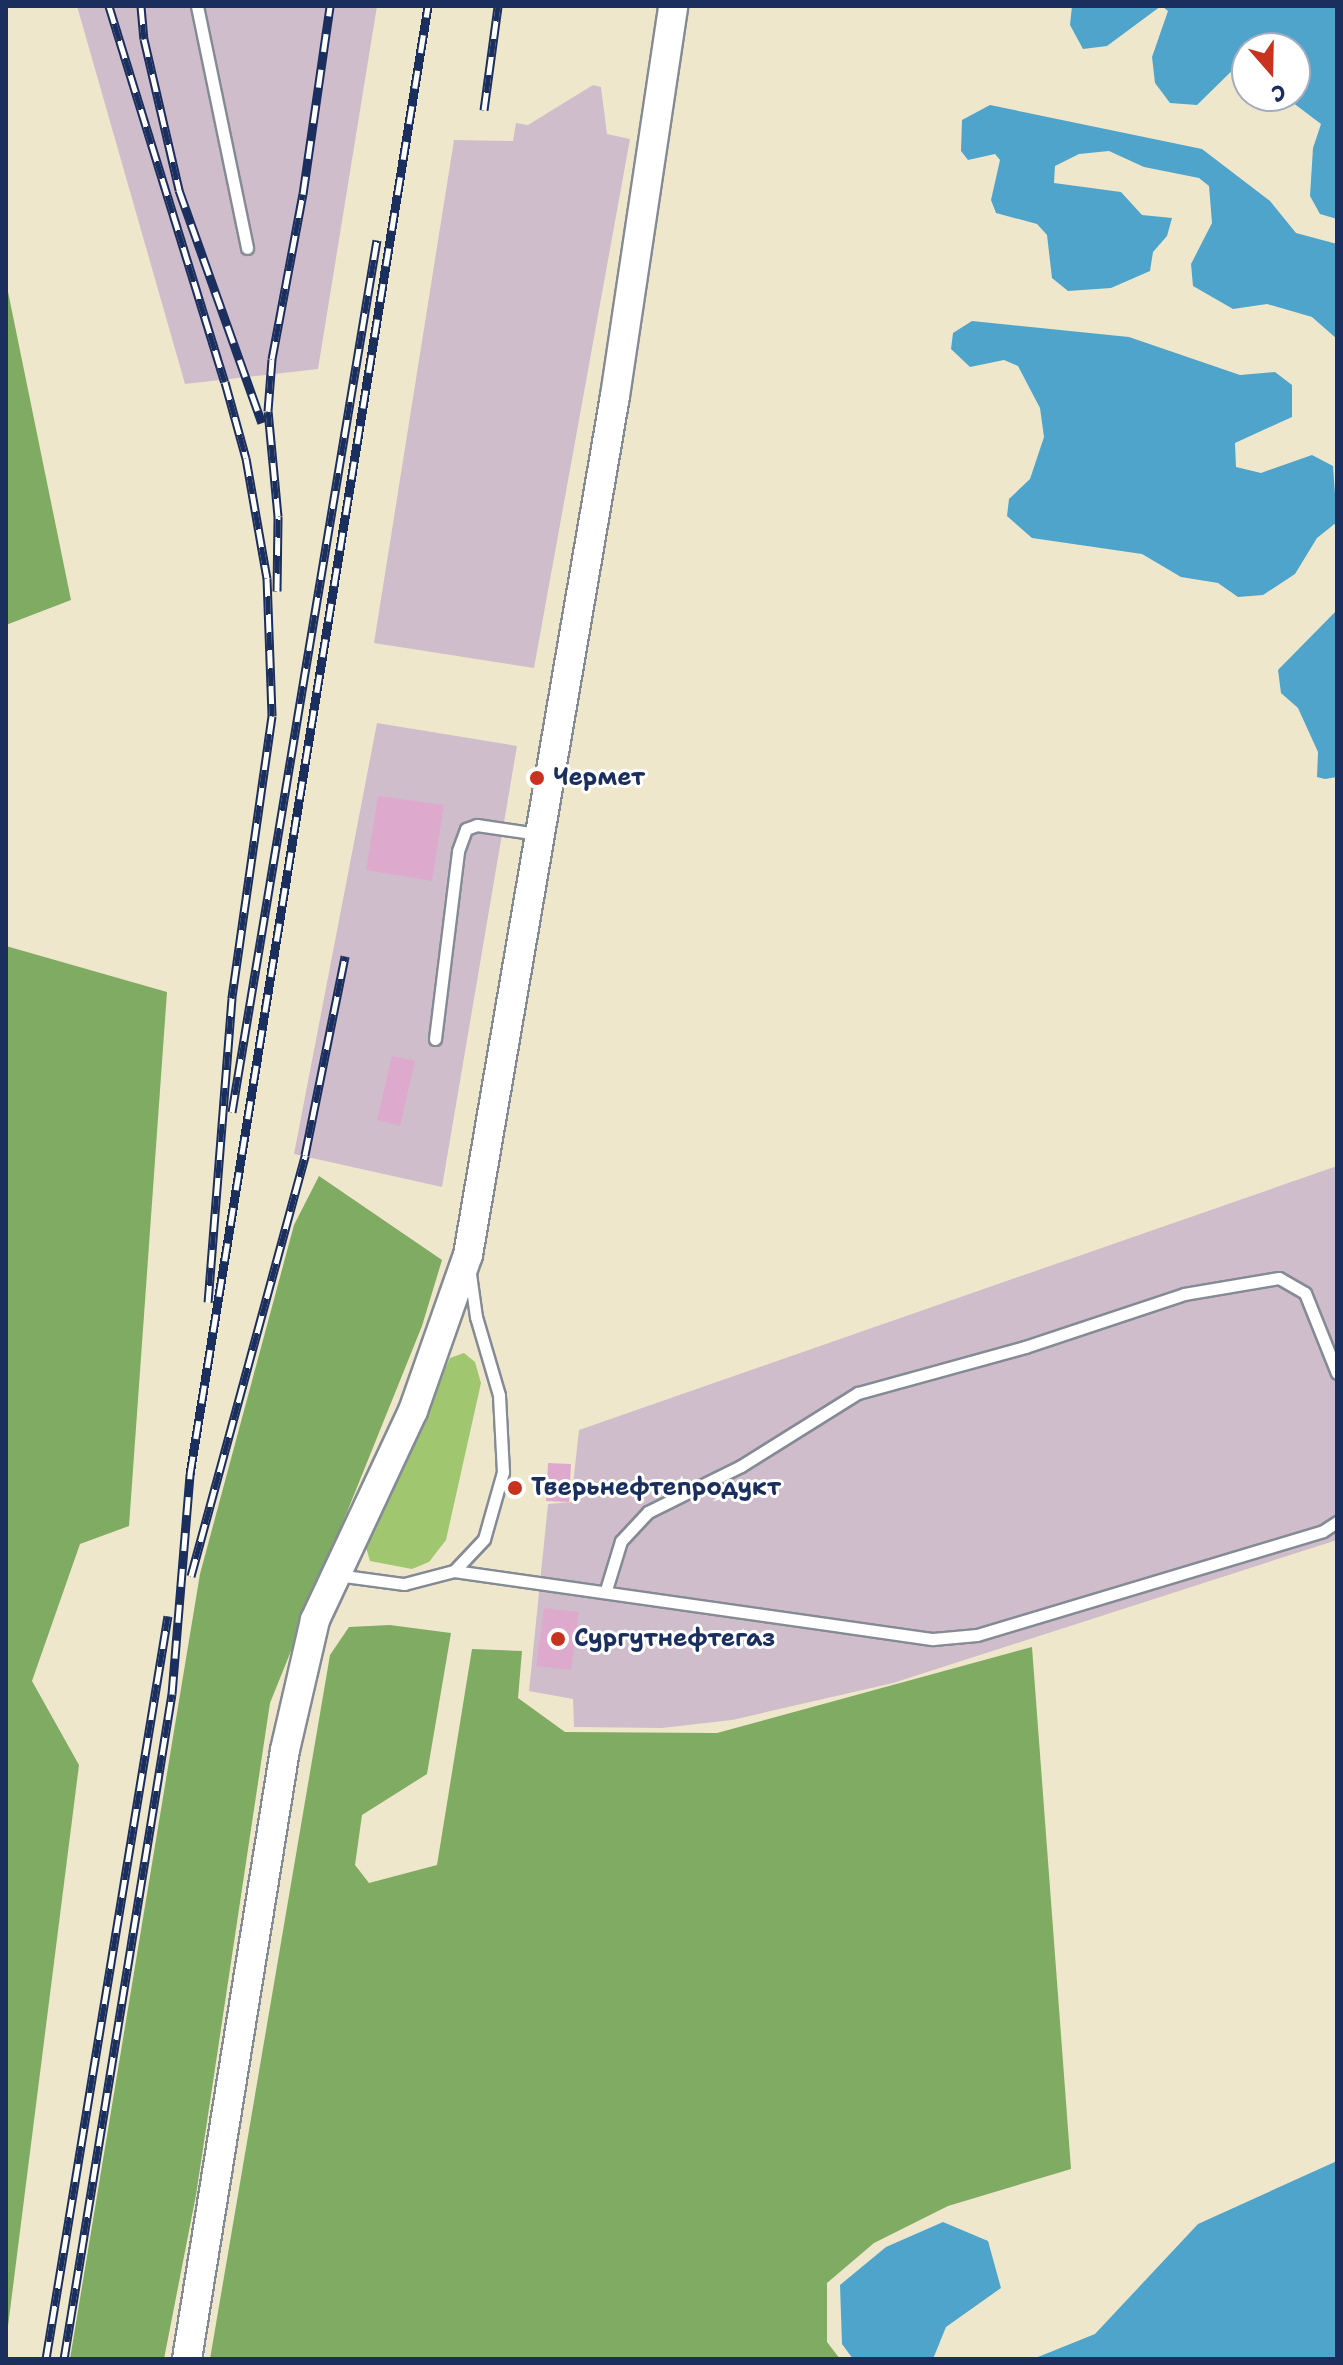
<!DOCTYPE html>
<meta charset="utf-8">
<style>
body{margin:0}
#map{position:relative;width:1343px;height:2365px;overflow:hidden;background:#efe7cc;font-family:"Shantell Sans",sans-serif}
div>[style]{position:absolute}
.industrial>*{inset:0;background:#d0bdcc}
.green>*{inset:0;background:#a1c670}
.forest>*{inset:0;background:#80ab62}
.water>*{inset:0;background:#4fa4cb}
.building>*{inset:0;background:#ddaacd}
.roads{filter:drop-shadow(2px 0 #858b95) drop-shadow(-2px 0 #858b95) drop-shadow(0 2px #858b95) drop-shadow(0 -2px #858b95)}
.service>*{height:11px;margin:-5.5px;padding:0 5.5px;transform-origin:5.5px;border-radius:5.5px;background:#fff}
.tertiary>*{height:28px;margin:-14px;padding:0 14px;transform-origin:14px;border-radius:14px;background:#fff}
.rail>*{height:9px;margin-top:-4.5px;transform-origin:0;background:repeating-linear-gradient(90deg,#fff 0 18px,#1b2f5e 0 36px);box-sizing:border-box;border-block:2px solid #1b2f5e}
.dots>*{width:22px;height:22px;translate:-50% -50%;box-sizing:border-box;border:4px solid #fff;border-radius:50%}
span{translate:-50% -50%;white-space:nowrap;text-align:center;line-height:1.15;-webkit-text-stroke:6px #fff;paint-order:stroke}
.poi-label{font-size:24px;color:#1b2f5e;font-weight:700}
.left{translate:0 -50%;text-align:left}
.frame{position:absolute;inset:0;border:8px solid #1b2f5e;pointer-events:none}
.north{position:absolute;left:1231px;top:32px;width:80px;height:80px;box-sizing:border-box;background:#fff;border:2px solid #a4acbf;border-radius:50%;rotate:160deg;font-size:22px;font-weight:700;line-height:32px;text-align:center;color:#1b2f5e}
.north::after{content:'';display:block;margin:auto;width:28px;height:36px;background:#c8321e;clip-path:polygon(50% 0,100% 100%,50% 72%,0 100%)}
</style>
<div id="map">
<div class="industrial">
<i style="clip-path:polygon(77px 6px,377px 6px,318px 369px,185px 384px)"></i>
<i style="clip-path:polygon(593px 85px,601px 87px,607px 134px,630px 139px,534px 668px,374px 643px,454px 140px,513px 141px,516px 123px,528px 125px)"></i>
<i style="clip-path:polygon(377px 723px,517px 746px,442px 1187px,294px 1154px)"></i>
<i style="clip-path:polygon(1337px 1166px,1337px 1540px,893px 1683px,732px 1720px,662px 1728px,574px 1727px,573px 1699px,529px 1691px,548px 1504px,571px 1502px,579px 1430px)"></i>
</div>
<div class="green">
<i style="clip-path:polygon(464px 1353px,475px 1362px,481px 1383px,446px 1540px,429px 1562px,412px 1569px,370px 1561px,365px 1544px,379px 1508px,450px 1358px)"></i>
</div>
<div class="forest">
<i style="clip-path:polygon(6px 282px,71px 600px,6px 625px)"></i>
<i style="clip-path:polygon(6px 946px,167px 992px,129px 1526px,80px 1544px,32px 1681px,79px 1765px,6px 2342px)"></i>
<i style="clip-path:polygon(319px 1176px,442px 1260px,422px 1326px,270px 1703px,196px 2195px,164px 2359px,70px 2359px,200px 1574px,294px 1225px)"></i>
<i style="clip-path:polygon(390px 1625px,451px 1633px,427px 1774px,362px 1815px,355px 1865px,369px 1883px,437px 1865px,472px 1649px,522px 1651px,518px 1698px,565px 1732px,717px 1733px,1032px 1647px,1071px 2169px,948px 2206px,874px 2243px,827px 2283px,827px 2342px,840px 2359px,210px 2359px,330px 1655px,349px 1627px)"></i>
</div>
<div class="water">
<i style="clip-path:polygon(1072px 6px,1161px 6px,1107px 46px,1083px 49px,1070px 25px)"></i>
<i style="clip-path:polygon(1162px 6px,1337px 6px,1337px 219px,1320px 214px,1310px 196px,1313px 148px,1321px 124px,1284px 96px,1295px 96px,1295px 48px,1247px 48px,1247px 56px,1197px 105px,1170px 103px,1155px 83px,1152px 57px,1168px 11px)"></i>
<i style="clip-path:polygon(990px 105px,1202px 149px,1270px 201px,1296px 233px,1337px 244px,1337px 339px,1312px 317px,1267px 304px,1233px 309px,1193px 286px,1191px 264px,1212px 223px,1209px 186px,1199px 178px,1144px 167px,1109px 151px,1079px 154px,1055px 166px,1054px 183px,1121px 192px,1142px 215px,1172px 218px,1167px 236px,1153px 252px,1150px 271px,1111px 288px,1068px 291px,1052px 278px,1047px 235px,1037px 224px,996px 213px,991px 200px,1000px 160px,995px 154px,968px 160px,961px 151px,962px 120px)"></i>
<i style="clip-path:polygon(972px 321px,1129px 337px,1240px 375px,1275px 372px,1292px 385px,1292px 417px,1235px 443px,1236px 467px,1261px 473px,1312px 455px,1333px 466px,1337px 522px,1317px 538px,1295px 574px,1263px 595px,1238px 597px,1218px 583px,1181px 577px,1142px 554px,1032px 538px,1007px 516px,1009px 499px,1030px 479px,1044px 437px,1040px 408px,1018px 366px,1004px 360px,970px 367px,951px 349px,953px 333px)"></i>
<i style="clip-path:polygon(1337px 610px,1337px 777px,1325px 779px,1317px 777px,1318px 752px,1298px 708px,1281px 693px,1278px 670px)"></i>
<i style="clip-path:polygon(1337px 2161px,1337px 2359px,1033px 2359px,1095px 2334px,1198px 2224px)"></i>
<i style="clip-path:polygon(943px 2222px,988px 2241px,1001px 2288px,946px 2327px,933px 2359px,853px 2359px,842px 2344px,840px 2285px,886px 2247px)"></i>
</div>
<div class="building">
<i style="clip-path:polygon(378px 796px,444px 805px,432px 881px,366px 870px)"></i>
<i style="clip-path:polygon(392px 1056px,415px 1061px,400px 1126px,377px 1120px)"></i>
<i style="clip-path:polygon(548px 1463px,571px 1464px,569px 1502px,546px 1501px)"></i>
<i style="clip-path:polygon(544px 1608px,579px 1612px,571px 1670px,536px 1666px)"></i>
</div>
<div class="roads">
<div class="service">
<i style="left:197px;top:6px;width:247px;rotate:78.3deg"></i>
<i style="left:435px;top:1039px;width:189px;rotate:-83deg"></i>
<i style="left:458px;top:851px;width:23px;rotate:-70deg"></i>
<i style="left:466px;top:829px;width:12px;rotate:-20deg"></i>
<i style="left:477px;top:825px;width:62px;rotate:8.4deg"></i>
<i style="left:454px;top:1571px;width:484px;rotate:8.1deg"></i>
<i style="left:933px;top:1639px;width:44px;rotate:-5.2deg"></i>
<i style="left:977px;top:1635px;width:361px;rotate:-16.7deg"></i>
<i style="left:1323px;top:1531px;width:17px;rotate:-33deg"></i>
<i style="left:337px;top:1575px;width:68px;rotate:7.7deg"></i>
<i style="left:404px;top:1584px;width:52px;rotate:-14.6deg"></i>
<i style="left:454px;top:1571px;width:44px;rotate:-46.8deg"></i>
<i style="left:484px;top:1539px;width:70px;rotate:-74.2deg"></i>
<i style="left:503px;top:1472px;width:77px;rotate:-93deg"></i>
<i style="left:499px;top:1395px;width:81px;rotate:-106.4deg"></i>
<i style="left:476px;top:1317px;width:43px;rotate:-97.9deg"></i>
<i style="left:606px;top:1590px;width:51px;rotate:-73deg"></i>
<i style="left:621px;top:1541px;width:40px;rotate:-47deg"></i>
<i style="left:648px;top:1512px;width:104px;rotate:-26.3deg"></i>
<i style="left:741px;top:1466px;width:138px;rotate:-32deg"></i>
<i style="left:858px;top:1393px;width:173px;rotate:-15.4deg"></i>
<i style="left:1025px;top:1347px;width:168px;rotate:-18.4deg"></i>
<i style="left:1184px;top:1294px;width:96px;rotate:-9.6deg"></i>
<i style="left:1279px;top:1278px;width:30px;rotate:30deg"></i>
<i style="left:1305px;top:1293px;width:86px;rotate:68.2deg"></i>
</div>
<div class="tertiary">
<i style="left:187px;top:2359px;width:617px;rotate:-80.86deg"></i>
<i style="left:285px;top:1750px;width:133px;rotate:-77deg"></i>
<i style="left:315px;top:1620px;width:231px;rotate:-64.9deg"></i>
<i style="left:413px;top:1411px;width:165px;rotate:-70.6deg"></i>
<i style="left:468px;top:1255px;width:871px;rotate:-80.29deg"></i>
<i style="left:615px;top:396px;width:394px;rotate:-81.5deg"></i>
</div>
</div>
<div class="rail">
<i style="left:109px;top:6px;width:393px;rotate:72.9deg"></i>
<i style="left:225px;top:382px;width:79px;rotate:74.6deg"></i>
<i style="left:246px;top:458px;width:122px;rotate:80.1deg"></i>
<i style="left:267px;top:578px;width:138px;rotate:87.9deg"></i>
<i style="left:272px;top:716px;width:285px;rotate:98.1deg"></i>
<i style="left:232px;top:998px;width:305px;rotate:94.5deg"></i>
<i style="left:141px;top:6px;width:33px;rotate:85deg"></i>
<i style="left:144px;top:39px;width:155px;rotate:76.9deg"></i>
<i style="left:179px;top:190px;width:247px;rotate:70.4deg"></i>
<i style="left:484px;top:110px;width:105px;rotate:-82.3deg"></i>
<i style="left:277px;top:591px;width:75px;rotate:-89.2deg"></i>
<i style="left:278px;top:516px;width:105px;rotate:-95.4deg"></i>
<i style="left:268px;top:411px;width:52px;rotate:-85.6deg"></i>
<i style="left:272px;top:359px;width:168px;rotate:-79.4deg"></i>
<i style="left:303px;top:194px;width:190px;rotate:-81.8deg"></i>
<i style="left:232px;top:1112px;width:884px;rotate:-80.56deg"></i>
<i style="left:191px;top:1576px;width:436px;rotate:-74.8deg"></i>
<i style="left:305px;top:1155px;width:203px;rotate:-78.6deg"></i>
<i style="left:46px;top:2359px;width:753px;rotate:-80.68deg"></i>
<i style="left:64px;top:2359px;width:674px;rotate:-80.78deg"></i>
<i style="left:172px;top:1694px;width:221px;rotate:-85.3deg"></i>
<i style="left:190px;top:1474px;width:1487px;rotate:-80.79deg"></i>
</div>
<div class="dots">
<i style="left:537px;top:778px;background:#c8321e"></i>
<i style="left:515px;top:1488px;background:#c8321e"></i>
<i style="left:558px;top:1639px;background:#c8321e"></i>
</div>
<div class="poi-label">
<span class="left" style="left:553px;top:778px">Чермет</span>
<span class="left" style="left:531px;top:1488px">Тверьнефтепродукт</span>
<span class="left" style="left:574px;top:1639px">Сургутнефтегаз</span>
</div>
<div class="frame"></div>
<div class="north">С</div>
</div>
